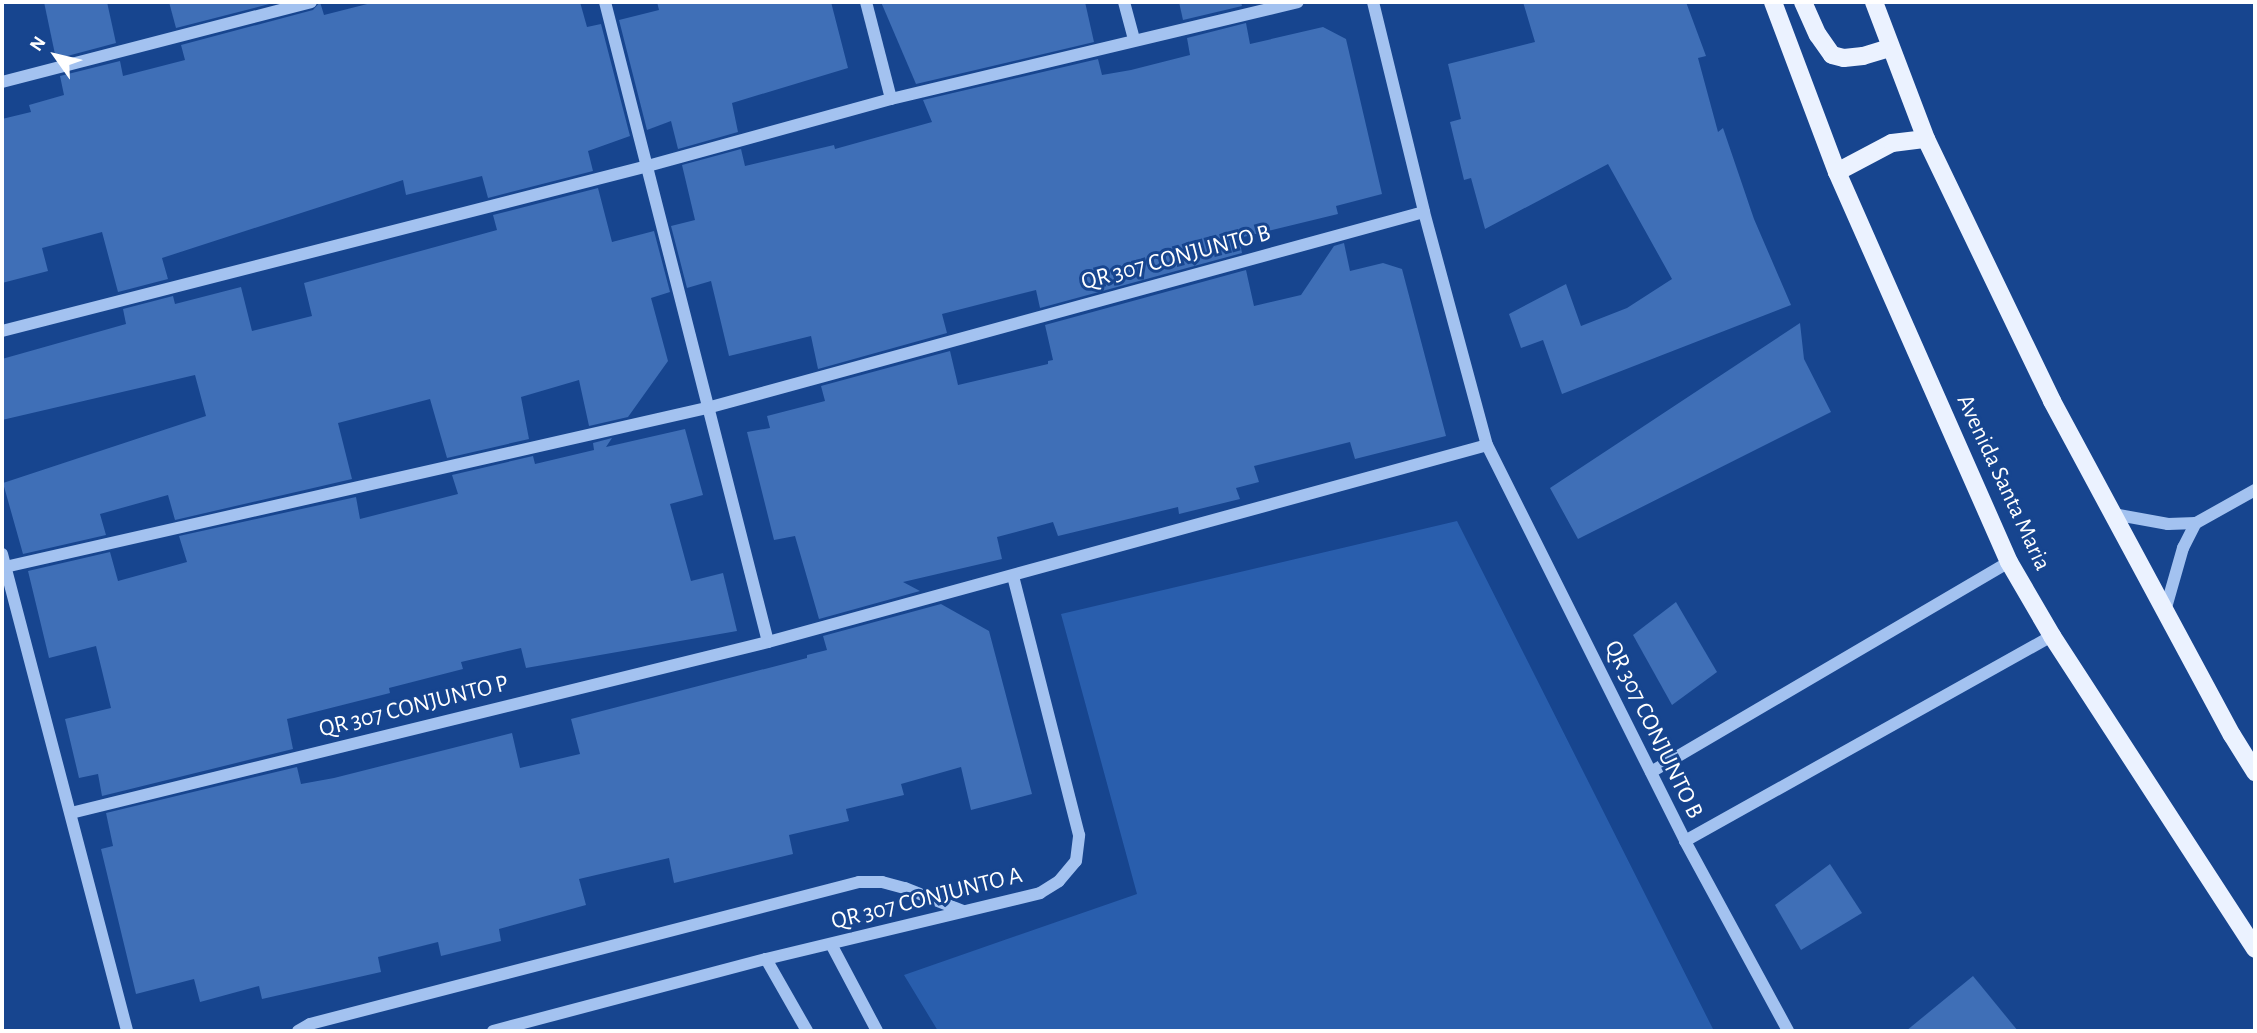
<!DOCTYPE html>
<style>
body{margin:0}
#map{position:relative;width:2257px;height:1033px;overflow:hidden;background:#17458f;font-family:"Alegreya Sans",sans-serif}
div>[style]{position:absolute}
.green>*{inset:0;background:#295ead}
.building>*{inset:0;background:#3f6fb7}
.minor>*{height:12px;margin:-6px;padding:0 6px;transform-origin:6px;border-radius:6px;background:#a3c2f0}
.major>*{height:18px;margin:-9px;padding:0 9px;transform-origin:9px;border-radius:9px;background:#ebf2ff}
span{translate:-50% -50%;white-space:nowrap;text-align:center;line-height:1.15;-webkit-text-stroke:6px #17458f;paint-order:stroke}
.street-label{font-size:24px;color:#fff}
.frame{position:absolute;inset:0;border:4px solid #fff;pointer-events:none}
.north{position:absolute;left:21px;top:21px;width:70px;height:70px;-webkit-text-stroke:5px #17458f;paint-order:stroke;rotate:304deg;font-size:19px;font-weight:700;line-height:28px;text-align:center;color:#fff}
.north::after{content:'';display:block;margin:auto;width:24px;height:32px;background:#fff;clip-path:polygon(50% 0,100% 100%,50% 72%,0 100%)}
</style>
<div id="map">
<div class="green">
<i style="clip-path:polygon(1457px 521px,1714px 1031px,938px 1031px,904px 975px,1137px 894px,1061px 614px)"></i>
</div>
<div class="building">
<i style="clip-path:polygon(44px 2px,107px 2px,116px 43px,56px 59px)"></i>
<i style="clip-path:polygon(169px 2px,277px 2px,176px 28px)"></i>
<i style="clip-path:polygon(320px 2px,324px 15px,375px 2px,580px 2px,587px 27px,601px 24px,630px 136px,588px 151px,593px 171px,488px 198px,482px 176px,406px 195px,403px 180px,162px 258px,168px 279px,118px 292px,102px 232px,42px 248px,48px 271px,2px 283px,2px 119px,31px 112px,29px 105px,64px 95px,60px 76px,120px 61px,123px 76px,185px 60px,181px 45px,313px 10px)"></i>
<i style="clip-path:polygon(657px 2px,831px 2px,848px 68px,732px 103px,738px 132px,678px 149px,671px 121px,647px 130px,619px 20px,659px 10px)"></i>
<i style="clip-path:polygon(881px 2px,1085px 2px,1094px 42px,916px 84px)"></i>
<i style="clip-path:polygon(1179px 2px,1241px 2px,1242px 6px,1183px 20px)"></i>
<i style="clip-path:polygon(1523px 2px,1686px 2px,1706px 56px,1698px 58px,1718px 132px,1723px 128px,1754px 219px,1791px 305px,1562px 394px,1543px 340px,1521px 348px,1509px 314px,1566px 284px,1581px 326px,1627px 308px,1672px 279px,1608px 164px,1485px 229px,1471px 178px,1464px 180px,1450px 122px,1461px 119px,1448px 64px,1535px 42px)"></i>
<i style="clip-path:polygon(1246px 23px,1250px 44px,1323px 27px,1346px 39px,1382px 194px,1336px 206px,1338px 214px,1239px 238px,1242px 253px,1040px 308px,1036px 290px,942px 314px,947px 333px,818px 369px,811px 336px,729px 356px,711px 281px,687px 288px,671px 226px,695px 220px,682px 165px,741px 149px,745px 166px,834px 145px,835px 149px,932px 122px,923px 100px,1098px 59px,1102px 75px,1131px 70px,1190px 55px,1187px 38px)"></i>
<i style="clip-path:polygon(598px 188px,612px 242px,654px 231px,670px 292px,651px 298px,668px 361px,628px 417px,589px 426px,579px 380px,521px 397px,529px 439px,447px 458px,430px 399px,338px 423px,352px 479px,175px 520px,168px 495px,100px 514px,106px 535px,23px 554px,3px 483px,206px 416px,195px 375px,2px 420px,2px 359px,126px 324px,123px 309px,173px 296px,175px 304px,241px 287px,252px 331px,312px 316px,304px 283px,497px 230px,493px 215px)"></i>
<i style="clip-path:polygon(1344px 243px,1350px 271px,1383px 263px,1402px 269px,1446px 436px,1355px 459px,1350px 442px,1254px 466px,1259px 482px,1236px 488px,1240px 499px,1179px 514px,1178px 507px,1058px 536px,1053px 522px,997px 537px,1002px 559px,903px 582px,920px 591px,819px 619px,795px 536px,774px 540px,747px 432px,770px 428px,767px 416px,825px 401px,821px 386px,950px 351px,958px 385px,1048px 364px,1048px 361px,1053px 360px,1045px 325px,1246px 270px,1254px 306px,1301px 295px,1334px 246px)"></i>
<i style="clip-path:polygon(1800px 323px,1804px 359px,1831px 412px,1578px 539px,1550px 488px)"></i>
<i style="clip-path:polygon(685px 429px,703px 495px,670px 504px,691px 581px,723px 573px,737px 631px,526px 668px,521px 648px,461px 662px,463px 669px,389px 688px,390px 693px,287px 719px,293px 749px,102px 796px,98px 774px,79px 778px,65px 719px,111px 708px,96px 646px,49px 658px,28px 571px,110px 552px,118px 581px,187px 562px,179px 536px,356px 497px,360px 519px,458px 494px,452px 475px,533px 456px,535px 464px,594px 450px,593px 443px,612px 438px,606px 447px)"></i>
<i style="clip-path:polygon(1676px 602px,1717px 672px,1672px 705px,1633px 635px)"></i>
<i style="clip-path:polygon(941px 604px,989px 631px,1032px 794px,971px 810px,961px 767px,901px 784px,904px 795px,846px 809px,849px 821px,789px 835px,793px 854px,674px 883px,669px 858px,579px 879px,586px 905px,499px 929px,501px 941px,441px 956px,438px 942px,378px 957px,381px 972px,262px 999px,259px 986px,200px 1002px,194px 979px,136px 994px,101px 849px,113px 846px,106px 813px,297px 767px,301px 784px,334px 778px,512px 733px,520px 768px,580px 754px,571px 719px,807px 658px,807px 655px,827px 650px,823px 636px)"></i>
<i style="clip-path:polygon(1830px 864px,1862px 913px,1801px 950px,1775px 905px)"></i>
<i style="clip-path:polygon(1973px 976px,2018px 1031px,1906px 1031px)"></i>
</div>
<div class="minor">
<i style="left:605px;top:2px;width:660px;rotate:75.71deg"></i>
<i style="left:866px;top:2px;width:100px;rotate:75.5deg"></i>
<i style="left:1124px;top:2px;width:39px;rotate:75deg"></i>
<i style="left:1373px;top:2px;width:216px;rotate:76.3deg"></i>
<i style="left:1424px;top:212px;width:241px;rotate:74.9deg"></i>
<i style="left:1487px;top:445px;width:443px;rotate:63.4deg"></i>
<i style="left:1685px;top:841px;width:216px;rotate:61.5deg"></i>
<i style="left:2px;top:82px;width:319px;rotate:-14.5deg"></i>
<i style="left:2px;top:331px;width:663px;rotate:-14.33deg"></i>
<i style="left:644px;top:167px;width:256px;rotate:-15.4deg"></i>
<i style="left:891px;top:99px;width:418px;rotate:-13.4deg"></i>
<i style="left:2113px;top:514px;width:56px;rotate:10.3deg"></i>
<i style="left:2168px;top:524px;width:28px;rotate:-2deg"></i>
<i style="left:2196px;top:523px;width:68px;rotate:-29.2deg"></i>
<i style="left:2px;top:554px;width:493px;rotate:75.3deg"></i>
<i style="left:5px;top:567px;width:720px;rotate:-12.76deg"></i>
<i style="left:707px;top:408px;width:743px;rotate:-15.29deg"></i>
<i style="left:2165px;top:611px;width:66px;rotate:-74.1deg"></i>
<i style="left:2183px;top:548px;width:28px;rotate:-63deg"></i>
<i style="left:1651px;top:772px;width:415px;rotate:-30.4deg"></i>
<i style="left:71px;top:813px;width:718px;rotate:-13.78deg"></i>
<i style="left:768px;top:642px;width:745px;rotate:-15.32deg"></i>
<i style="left:1685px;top:841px;width:420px;rotate:-29.2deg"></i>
<i style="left:831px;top:944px;width:98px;rotate:62.1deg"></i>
<i style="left:766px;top:959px;width:83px;rotate:60.3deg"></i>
<i style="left:298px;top:1031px;width:14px;rotate:-30deg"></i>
<i style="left:310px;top:1024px;width:567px;rotate:-14.5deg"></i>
<i style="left:859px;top:882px;width:23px"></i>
<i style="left:882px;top:882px;width:24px;rotate:15deg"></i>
<i style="left:905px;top:888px;width:62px;rotate:21.6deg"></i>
<i style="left:493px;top:1031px;width:282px;rotate:-14.8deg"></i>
<i style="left:766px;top:959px;width:282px;rotate:-13.5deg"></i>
<i style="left:1040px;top:893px;width:22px;rotate:-32deg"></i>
<i style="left:1059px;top:881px;width:26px;rotate:-50deg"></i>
<i style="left:1076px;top:861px;width:26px;rotate:-83deg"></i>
<i style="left:1079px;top:835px;width:266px;rotate:-104.3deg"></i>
</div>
<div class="major">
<i style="left:1773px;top:2px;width:182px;rotate:69.4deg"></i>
<i style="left:1837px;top:172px;width:426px;rotate:66.2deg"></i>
<i style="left:2009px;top:562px;width:86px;rotate:59.8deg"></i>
<i style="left:2052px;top:636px;width:373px;rotate:57deg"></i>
<i style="left:1803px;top:2px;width:36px;rotate:66deg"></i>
<i style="left:1818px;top:35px;width:24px;rotate:55deg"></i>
<i style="left:1832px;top:55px;width:12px;rotate:14deg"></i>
<i style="left:1844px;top:58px;width:19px;rotate:-6deg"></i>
<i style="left:1863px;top:56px;width:28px;rotate:-17deg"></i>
<i style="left:1874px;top:2px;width:147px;rotate:69.2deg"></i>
<i style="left:1926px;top:139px;width:291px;rotate:64.3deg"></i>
<i style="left:2052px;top:401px;width:379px;rotate:61.7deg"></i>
<i style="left:2232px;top:735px;width:44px;rotate:58.1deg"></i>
<i style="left:1837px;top:172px;width:62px;rotate:-27.8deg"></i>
<i style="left:1892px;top:143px;width:34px;rotate:-7deg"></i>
</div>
<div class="street-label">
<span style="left:1176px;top:258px;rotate:-15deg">QR 307 CONJUNTO B</span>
<span style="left:2003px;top:483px;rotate:65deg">Avenida Santa Maria</span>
<span style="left:414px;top:707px;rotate:-14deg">QR 307 CONJUNTO P</span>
<span style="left:1653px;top:730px;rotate:64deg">QR 307 CONJUNTO B</span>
<span style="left:927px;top:899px;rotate:-14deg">QR 307 CONJUNTO A</span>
</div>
<div class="frame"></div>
<div class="north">N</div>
</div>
